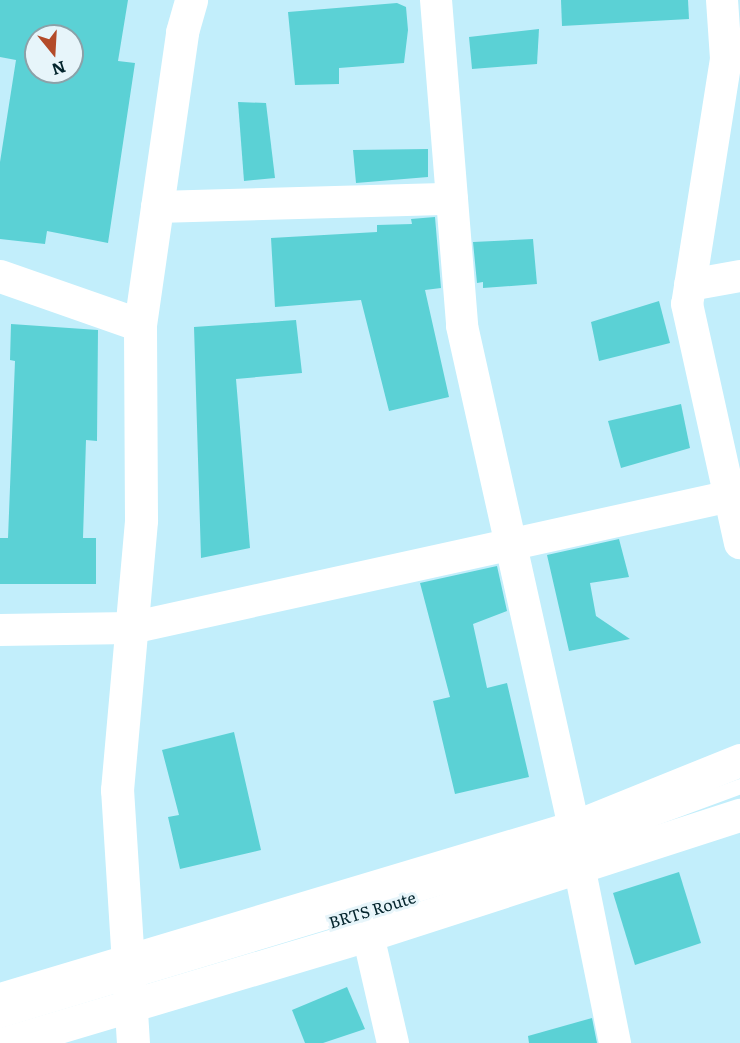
<!DOCTYPE html>
<style>
body{margin:0}
#map{position:relative;width:740px;height:1043px;overflow:hidden;background:#c2eefb;font-family:Literata,serif}
div>[style]{position:absolute}
.building>*{inset:0;background:#5bd1d5}
.lane>*{height:15px;margin:-7.5px;padding:0 7.5px;transform-origin:7.5px;border-radius:7.5px;background:#fff}
.street>*{height:32px;margin:-16px;padding:0 16px;transform-origin:16px;border-radius:16px;background:#fff}
.secondary>*{height:33px;margin:-16.5px;padding:0 16.5px;transform-origin:16.5px;border-radius:16.5px;background:#fff}
span{translate:-50% -50%;white-space:nowrap;text-align:center;line-height:1.15;-webkit-text-stroke:6px #e7f5fa;paint-order:stroke}
.street-label{font-size:16px;color:#03242c}
.north{position:absolute;left:24px;top:24px;width:60px;height:60px;box-sizing:border-box;background:#e7f5fa;border:2px solid #8ca1a8;border-radius:50%;rotate:162deg;font-size:16px;font-weight:700;line-height:24px;text-align:center;color:#03242c}
.north::after{content:'';display:block;margin:auto;width:21px;height:27px;background:#b34b29;clip-path:polygon(50% 0,100% 100%,50% 72%,0 100%)}
</style>
<div id="map">
<div class="building">
<i style="clip-path:polygon(evenodd,0 0,128px 0,118px 61px,135px 63px,108px 243px,47px 231px,45px 244px,0 239px,0 162px,16px 60px,0 57px,0 0,36px 36px,72px 36px,72px 72px,36px 72px,36px 36px)"></i>
<i style="clip-path:polygon(561px 0,688px 0,689px 19px,562px 26px)"></i>
<i style="clip-path:polygon(397px 3px,406px 7px,408px 30px,404px 63px,339px 68px,339px 84px,295px 85px,288px 12px)"></i>
<i style="clip-path:polygon(539px 29px,537px 64px,472px 69px,469px 37px)"></i>
<i style="clip-path:polygon(238px 102px,266px 103px,275px 178px,244px 181px)"></i>
<i style="clip-path:polygon(428px 149px,428px 177px,356px 183px,353px 150px)"></i>
<i style="clip-path:polygon(435px 217px,441px 288px,425px 290px,449px 397px,389px 411px,361px 300px,275px 307px,271px 238px,377px 232px,377px 225px,412px 224px,411px 219px)"></i>
<i style="clip-path:polygon(533px 239px,537px 284px,483px 288px,483px 282px,477px 283px,473px 242px)"></i>
<i style="clip-path:polygon(659px 301px,670px 343px,599px 361px,591px 322px)"></i>
<i style="clip-path:polygon(296px 320px,302px 373px,236px 379px,250px 548px,201px 558px,194px 327px)"></i>
<i style="clip-path:polygon(11px 324px,98px 330px,97px 441px,86px 440px,83px 538px,96px 538px,96px 584px,0 584px,0 538px,8px 538px,15px 361px,10px 360px)"></i>
<i style="clip-path:polygon(681px 404px,690px 448px,621px 468px,608px 421px)"></i>
<i style="clip-path:polygon(619px 539px,629px 577px,590px 583px,596px 616px,630px 639px,569px 651px,547px 555px)"></i>
<i style="clip-path:polygon(497px 566px,507px 611px,473px 624px,487px 688px,507px 683px,529px 777px,455px 794px,433px 701px,450px 697px,420px 583px)"></i>
<i style="clip-path:polygon(234px 732px,261px 850px,180px 869px,168px 817px,179px 815px,162px 750px)"></i>
<i style="clip-path:polygon(679px 872px,701px 943px,635px 965px,613px 893px)"></i>
<i style="clip-path:polygon(347px 987px,365px 1029px,323px 1043px,305px 1043px,292px 1010px)"></i>
<i style="clip-path:polygon(592px 1018px,597px 1043px,529px 1043px,528px 1036px)"></i>
</div>
<div class="lane">
<i style="left:0;top:1020px;width:612px;rotate:-16.81deg"></i>
<i style="left:586px;top:843px;width:164px;rotate:-20.3deg"></i>
</div>
<div class="street">
<i style="left:436px;top:0;width:327px;rotate:85.4deg"></i>
<i style="left:462px;top:326px;width:513px;rotate:77.4deg"></i>
<i style="left:722px;top:0;width:59px;rotate:86.1deg"></i>
<i style="left:726px;top:59px;width:248px;rotate:99deg"></i>
<i style="left:687px;top:304px;width:245px;rotate:77.5deg"></i>
<i style="left:157px;top:207px;width:295px;rotate:-1.6deg"></i>
<i style="left:690px;top:285px;width:51px;rotate:-10.2deg"></i>
<i style="left:0;top:630px;width:131px;rotate:-0.9deg"></i>
<i style="left:131px;top:628px;width:624px;rotate:-12.41deg"></i>
<i style="left:579px;top:866px;width:181px;rotate:78.5deg"></i>
<i style="left:368px;top:935px;width:111px;rotate:77deg"></i>
</div>
<div class="secondary">
<i style="left:0;top:276px;width:148px;rotate:19.3deg"></i>
<i style="left:0;top:999px;width:599px;rotate:-16.68deg"></i>
<i style="left:574px;top:827px;width:179px;rotate:-22deg"></i>
<i style="left:5px;top:1043px;width:379px;rotate:-16.6deg"></i>
<i style="left:368px;top:935px;width:391px;rotate:-17.9deg"></i>
<i style="left:133px;top:1043px;width:254px;rotate:-93.6deg"></i>
<i style="left:117px;top:790px;width:271px;rotate:-84.9deg"></i>
<i style="left:141px;top:520px;width:195px;rotate:-90.3deg"></i>
<i style="left:140px;top:325px;width:296px;rotate:-81.8deg"></i>
<i style="left:182px;top:32px;width:33px;rotate:-74deg"></i>
</div>
<div class="street-label">
<span style="left:372px;top:909px;rotate:-17deg">BRTS Route</span>
</div>
<div class="north">N</div>
</div>
